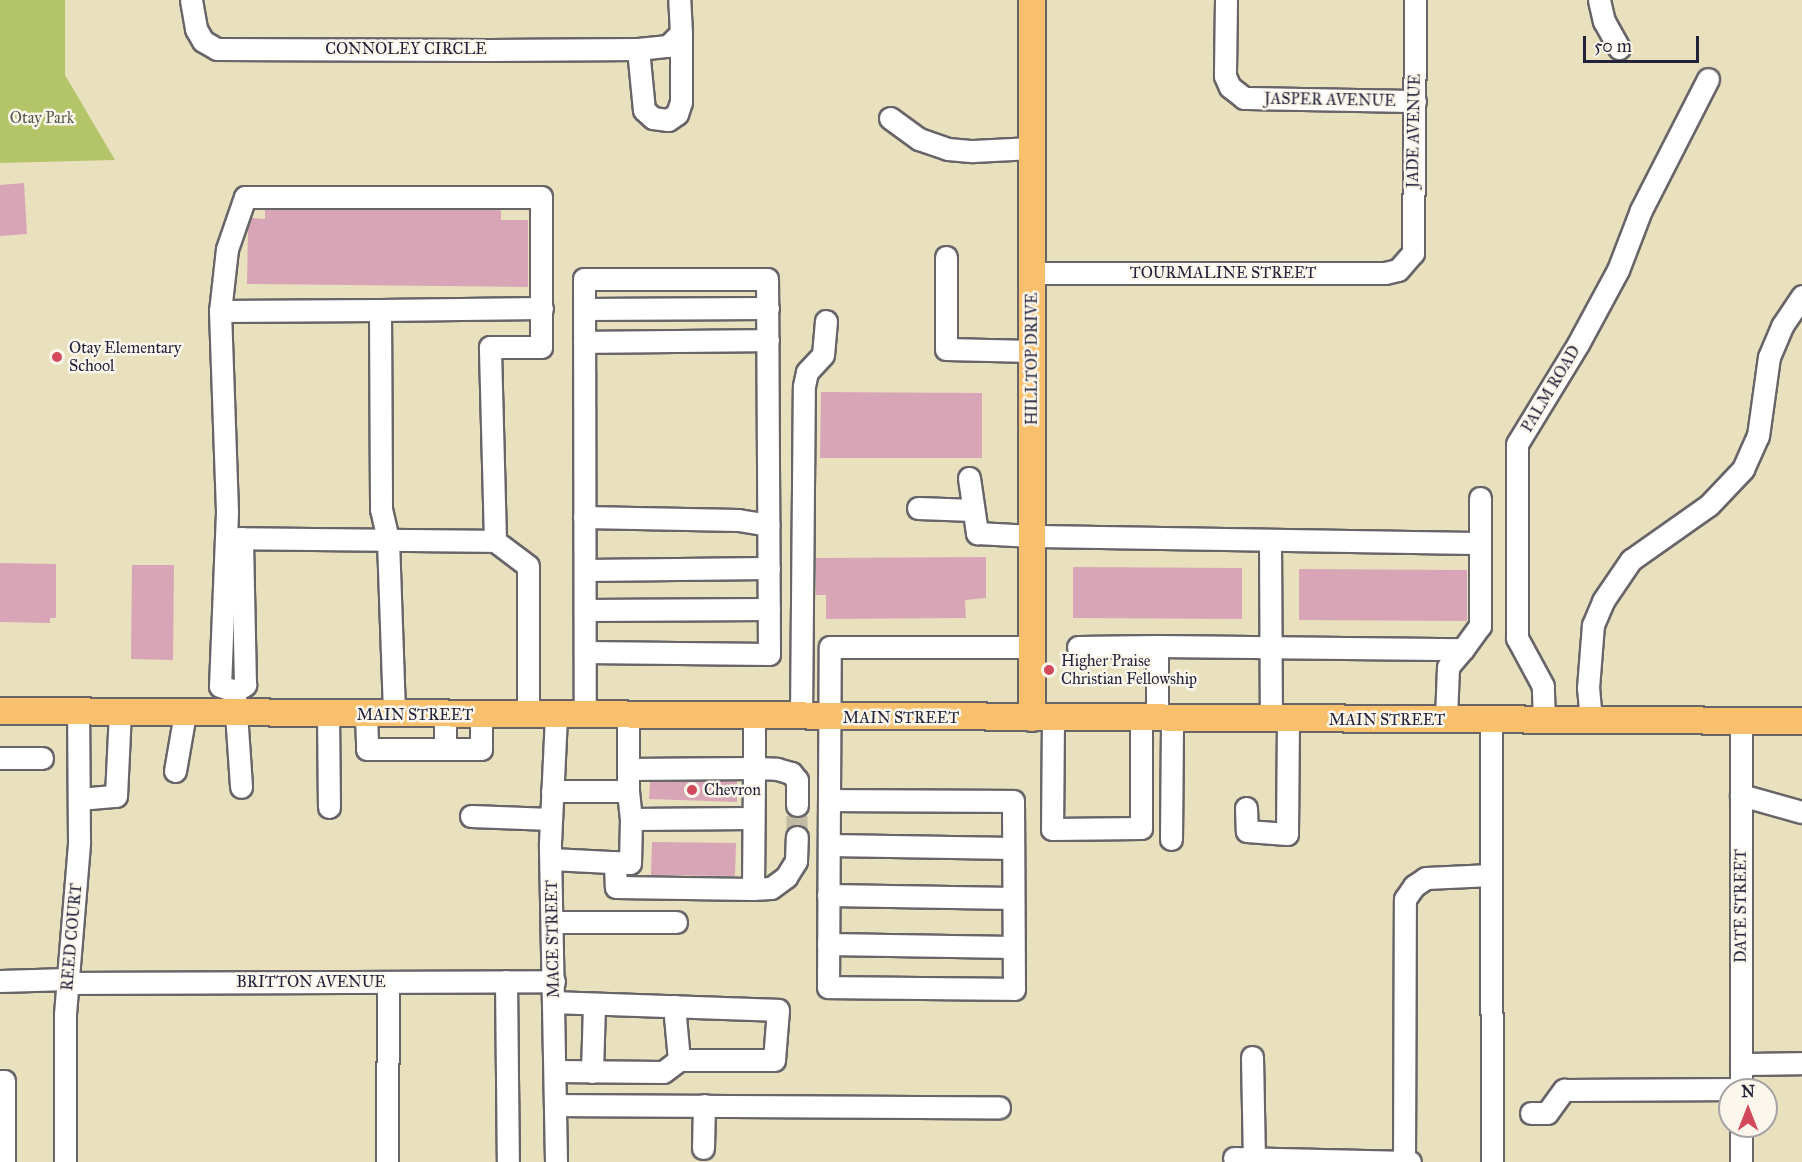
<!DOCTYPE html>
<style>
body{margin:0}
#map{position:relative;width:1802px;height:1162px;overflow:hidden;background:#e9e1be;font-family:"IM FELL Great Primer",serif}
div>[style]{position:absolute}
.green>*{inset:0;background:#b3c568}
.building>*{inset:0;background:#d8a5b6}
.minor-tunnel>*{height:21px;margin-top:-10.5px;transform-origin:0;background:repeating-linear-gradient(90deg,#c1bba4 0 21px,transparent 0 31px)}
.roads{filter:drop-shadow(2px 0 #686569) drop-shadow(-2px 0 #686569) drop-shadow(0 2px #686569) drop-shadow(0 -2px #686569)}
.minor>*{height:21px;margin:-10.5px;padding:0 10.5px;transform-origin:10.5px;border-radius:10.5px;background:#fff}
.major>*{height:26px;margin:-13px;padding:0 13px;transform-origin:13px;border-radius:13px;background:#f8bf6c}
.dots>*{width:16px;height:16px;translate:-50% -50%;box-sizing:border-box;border:3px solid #fbf7ec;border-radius:50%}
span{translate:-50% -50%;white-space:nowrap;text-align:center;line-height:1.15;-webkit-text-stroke:5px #fbf7ec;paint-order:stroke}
.street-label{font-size:16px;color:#22223b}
.park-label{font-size:16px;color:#555b4b}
.poi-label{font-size:16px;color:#22223b}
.left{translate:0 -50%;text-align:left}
.north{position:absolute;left:1718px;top:1078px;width:60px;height:60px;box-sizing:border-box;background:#fbf7ec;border:2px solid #a4a2a5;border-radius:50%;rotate:0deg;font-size:16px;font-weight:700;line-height:24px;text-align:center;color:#22223b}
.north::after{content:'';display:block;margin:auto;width:21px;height:27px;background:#d1495b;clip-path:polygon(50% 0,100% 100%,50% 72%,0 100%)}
.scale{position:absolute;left:1583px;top:36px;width:116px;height:27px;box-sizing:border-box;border:3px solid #22223b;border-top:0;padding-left:8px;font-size:18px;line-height:21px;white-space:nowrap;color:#22223b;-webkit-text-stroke:4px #fbf7ec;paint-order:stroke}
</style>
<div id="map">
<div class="green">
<i style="clip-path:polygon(0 0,65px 0,65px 75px,115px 160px,0 163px)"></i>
</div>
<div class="building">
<i style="clip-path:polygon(24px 183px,27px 234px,0 236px,0 185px)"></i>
<i style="clip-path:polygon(265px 210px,501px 210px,501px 220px,528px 220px,528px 287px,247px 284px,248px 227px,251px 218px,265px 219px)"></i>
<i style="clip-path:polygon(821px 392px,982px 393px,982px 458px,820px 458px)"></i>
<i style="clip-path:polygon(986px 557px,986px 598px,965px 600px,966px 618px,826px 619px,826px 595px,816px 595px,816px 558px)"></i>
<i style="clip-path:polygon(0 563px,56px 564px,56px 618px,50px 618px,50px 623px,0 622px)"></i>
<i style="clip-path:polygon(132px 565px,174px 565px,173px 660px,131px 659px)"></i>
<i style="clip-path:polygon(1073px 567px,1242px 568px,1242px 619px,1073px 618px)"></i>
<i style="clip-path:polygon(1299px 569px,1467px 570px,1467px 621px,1299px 620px)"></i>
<i style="clip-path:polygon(737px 781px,737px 802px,649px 799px,650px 782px)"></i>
<i style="clip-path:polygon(652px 842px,736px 843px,735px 876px,651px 875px)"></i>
</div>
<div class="minor-tunnel">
<i style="left:797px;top:837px;width:32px;rotate:-90deg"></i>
</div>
<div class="roads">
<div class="minor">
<i style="left:191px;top:0;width:29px;rotate:80deg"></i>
<i style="left:196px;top:29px;width:14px;rotate:60deg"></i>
<i style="left:203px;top:41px;width:16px;rotate:30deg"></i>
<i style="left:217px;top:49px;width:273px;rotate:0.2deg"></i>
<i style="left:490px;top:50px;width:148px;rotate:-0.4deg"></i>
<i style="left:638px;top:49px;width:30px;rotate:-6deg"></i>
<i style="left:668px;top:46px;width:18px;rotate:-45deg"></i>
<i style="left:681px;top:33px;width:33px;rotate:-93deg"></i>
<i style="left:1226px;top:0;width:76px;rotate:90.8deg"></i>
<i style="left:1225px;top:76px;width:12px;rotate:66deg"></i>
<i style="left:1230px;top:87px;width:18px;rotate:38deg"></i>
<i style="left:1244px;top:98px;width:171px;rotate:1deg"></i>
<i style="left:1599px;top:0;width:22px;rotate:77deg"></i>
<i style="left:1604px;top:21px;width:31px;rotate:61deg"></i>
<i style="left:638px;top:49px;width:61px;rotate:84.4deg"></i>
<i style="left:644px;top:110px;width:12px;rotate:42deg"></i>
<i style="left:653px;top:118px;width:15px;rotate:8deg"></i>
<i style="left:668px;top:120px;width:11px;rotate:-34deg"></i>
<i style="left:677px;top:114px;width:13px;rotate:-72deg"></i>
<i style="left:681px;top:102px;width:69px;rotate:-90deg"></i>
<i style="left:890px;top:118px;width:36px;rotate:36deg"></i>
<i style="left:919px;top:139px;width:31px;rotate:19deg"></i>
<i style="left:948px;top:149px;width:25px;rotate:5deg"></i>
<i style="left:973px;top:151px;width:59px;rotate:-2.9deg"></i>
<i style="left:946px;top:257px;width:92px;rotate:90deg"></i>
<i style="left:946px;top:349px;width:86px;rotate:1.3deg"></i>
<i style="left:1032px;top:273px;width:353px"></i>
<i style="left:1385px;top:273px;width:13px;rotate:-13deg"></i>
<i style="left:1398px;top:270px;width:23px;rotate:-49deg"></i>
<i style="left:1413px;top:253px;width:253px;rotate:-89.5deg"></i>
<i style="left:584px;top:309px;width:184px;rotate:-0.3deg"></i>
<i style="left:380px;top:310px;width:162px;rotate:-0.7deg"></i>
<i style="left:220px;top:311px;width:160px;rotate:-0.4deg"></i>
<i style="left:380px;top:310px;width:199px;rotate:89.7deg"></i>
<i style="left:381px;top:509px;width:32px;rotate:77deg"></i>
<i style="left:388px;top:540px;width:174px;rotate:88deg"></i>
<i style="left:584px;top:342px;width:184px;rotate:-0.6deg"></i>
<i style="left:969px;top:478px;width:56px;rotate:81.7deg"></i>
<i style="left:977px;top:533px;width:55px;rotate:3.1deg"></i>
<i style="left:1032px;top:536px;width:448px;rotate:0.9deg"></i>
<i style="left:918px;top:508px;width:55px;rotate:2.1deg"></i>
<i style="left:584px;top:517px;width:154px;rotate:1.1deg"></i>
<i style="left:738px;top:520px;width:31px;rotate:9deg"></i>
<i style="left:226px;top:538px;width:269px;rotate:0.6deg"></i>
<i style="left:495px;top:541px;width:194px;rotate:-91.5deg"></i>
<i style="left:490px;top:347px;width:51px"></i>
<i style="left:541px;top:347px;width:150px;rotate:-90deg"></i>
<i style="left:541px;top:197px;width:296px;rotate:180deg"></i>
<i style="left:245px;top:197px;width:55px;rotate:109.1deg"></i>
<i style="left:227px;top:249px;width:62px;rotate:96.4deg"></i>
<i style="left:220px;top:311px;width:201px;rotate:88deg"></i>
<i style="left:227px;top:512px;width:174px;rotate:92.3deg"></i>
<i style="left:220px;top:686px;width:16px;rotate:18deg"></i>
<i style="left:1270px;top:540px;width:179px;rotate:89.7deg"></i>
<i style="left:495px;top:541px;width:41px;rotate:37.1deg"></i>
<i style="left:528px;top:566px;width:150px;rotate:90deg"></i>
<i style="left:585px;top:570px;width:184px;rotate:-0.6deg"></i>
<i style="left:585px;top:610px;width:184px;rotate:-0.3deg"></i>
<i style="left:1157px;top:646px;width:306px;rotate:0.6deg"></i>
<i style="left:1463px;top:649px;width:23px;rotate:130deg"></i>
<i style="left:1448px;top:667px;width:53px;rotate:92.2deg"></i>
<i style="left:1078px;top:647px;width:79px;rotate:-0.7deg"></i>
<i style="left:1157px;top:646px;width:73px;rotate:90deg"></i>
<i style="left:1463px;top:649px;width:29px;rotate:-54deg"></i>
<i style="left:1480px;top:626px;width:128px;rotate:-90deg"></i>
<i style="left:585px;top:652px;width:184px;rotate:0.6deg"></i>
<i style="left:769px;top:654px;width:375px;rotate:-90.3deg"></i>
<i style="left:767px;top:279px;width:183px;rotate:180deg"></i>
<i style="left:584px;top:279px;width:437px;rotate:89.9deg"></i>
<i style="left:235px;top:691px;width:12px;rotate:-31deg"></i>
<i style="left:245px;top:685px;width:147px;rotate:-91.2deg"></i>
<i style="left:235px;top:698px;width:89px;rotate:86.1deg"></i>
<i style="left:328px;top:714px;width:93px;rotate:89.4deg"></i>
<i style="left:366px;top:714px;width:35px;rotate:88deg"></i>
<i style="left:367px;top:749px;width:114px"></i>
<i style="left:481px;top:749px;width:34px;rotate:-90deg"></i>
<i style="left:801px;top:717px;width:331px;rotate:-89.5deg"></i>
<i style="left:804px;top:386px;width:14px;rotate:-78deg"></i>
<i style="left:807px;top:372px;width:23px;rotate:-47deg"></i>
<i style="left:823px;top:355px;width:34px;rotate:-85deg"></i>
<i style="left:1053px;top:718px;width:111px;rotate:90.5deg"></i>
<i style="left:1052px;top:829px;width:89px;rotate:-0.6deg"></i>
<i style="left:1141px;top:828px;width:109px;rotate:-90deg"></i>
<i style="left:1491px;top:721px;width:441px;rotate:89.9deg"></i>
<i style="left:1544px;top:721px;width:35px;rotate:-92deg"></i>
<i style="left:1543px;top:686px;width:55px;rotate:-118.4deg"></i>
<i style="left:1517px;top:638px;width:194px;rotate:-90deg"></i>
<i style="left:1517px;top:444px;width:117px;rotate:-58.6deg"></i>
<i style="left:1578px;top:344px;width:84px;rotate:-61.6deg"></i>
<i style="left:1618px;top:270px;width:64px;rotate:-69deg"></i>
<i style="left:1641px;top:210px;width:147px;rotate:-62.9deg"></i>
<i style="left:1591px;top:721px;width:33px;rotate:-95deg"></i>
<i style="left:1588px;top:688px;width:63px;rotate:-85.5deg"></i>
<i style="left:1593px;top:625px;width:26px;rotate:-67deg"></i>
<i style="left:1603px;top:601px;width:50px;rotate:-55.7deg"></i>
<i style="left:1631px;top:560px;width:95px;rotate:-35.2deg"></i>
<i style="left:1709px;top:505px;width:50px;rotate:-46.6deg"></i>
<i style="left:1743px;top:469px;width:36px;rotate:-66deg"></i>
<i style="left:1758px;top:436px;width:80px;rotate:-82.1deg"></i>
<i style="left:1769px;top:357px;width:34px;rotate:-67deg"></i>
<i style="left:1782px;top:326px;width:36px;rotate:-56deg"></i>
<i style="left:1741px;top:722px;width:368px;rotate:90deg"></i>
<i style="left:445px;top:749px;width:34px;rotate:-90deg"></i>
<i style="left:0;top:758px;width:42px"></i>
<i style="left:628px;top:769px;width:126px;rotate:-0.5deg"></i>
<i style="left:754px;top:768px;width:51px;rotate:-90deg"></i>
<i style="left:175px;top:771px;width:59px;rotate:-80.2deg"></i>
<i style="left:552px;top:791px;width:76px"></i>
<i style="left:628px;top:791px;width:75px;rotate:-90deg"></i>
<i style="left:628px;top:791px;width:28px;rotate:84deg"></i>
<i style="left:631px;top:819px;width:122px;rotate:-0.5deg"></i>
<i style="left:1741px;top:795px;width:63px;rotate:15.6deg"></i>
<i style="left:79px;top:799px;width:37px;rotate:-5deg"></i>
<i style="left:116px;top:796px;width:84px;rotate:-87.3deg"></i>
<i style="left:829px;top:800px;width:184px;rotate:0.3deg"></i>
<i style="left:1013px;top:801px;width:188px;rotate:89.7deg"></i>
<i style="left:1014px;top:989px;width:186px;rotate:-179.4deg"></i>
<i style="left:828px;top:987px;width:340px;rotate:-89.7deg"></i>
<i style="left:830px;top:647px;width:202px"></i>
<i style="left:1246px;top:808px;width:23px;rotate:88deg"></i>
<i style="left:1247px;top:831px;width:40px;rotate:4.3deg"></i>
<i style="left:1287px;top:834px;width:115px;rotate:-89.5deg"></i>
<i style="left:471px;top:816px;width:80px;rotate:2.1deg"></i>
<i style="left:1171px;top:839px;width:120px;rotate:-89.5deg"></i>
<i style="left:829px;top:845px;width:184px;rotate:0.9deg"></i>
<i style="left:551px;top:859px;width:79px;rotate:2.9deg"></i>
<i style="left:630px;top:863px;width:44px;rotate:-88.7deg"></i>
<i style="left:615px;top:862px;width:25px;rotate:88deg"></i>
<i style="left:616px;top:887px;width:137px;rotate:0.8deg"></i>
<i style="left:753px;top:889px;width:121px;rotate:-89.5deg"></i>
<i style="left:754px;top:768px;width:23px;rotate:2deg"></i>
<i style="left:777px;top:769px;width:15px;rotate:16deg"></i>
<i style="left:791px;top:773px;width:9px;rotate:49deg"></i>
<i style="left:797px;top:780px;width:25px;rotate:90deg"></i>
<i style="left:753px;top:889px;width:18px;rotate:-3deg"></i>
<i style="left:771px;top:888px;width:19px;rotate:-36deg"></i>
<i style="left:786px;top:877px;width:19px;rotate:-58deg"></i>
<i style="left:796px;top:861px;width:24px;rotate:-88deg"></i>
<i style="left:828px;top:895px;width:185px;rotate:0.9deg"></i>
<i style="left:553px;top:922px;width:123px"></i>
<i style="left:828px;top:944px;width:185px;rotate:0.9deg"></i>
<i style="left:0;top:981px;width:68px;rotate:-1.7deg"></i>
<i style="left:506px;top:981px;width:181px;rotate:89.4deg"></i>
<i style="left:68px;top:983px;width:486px;rotate:-0.2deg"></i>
<i style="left:554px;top:1002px;width:224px;rotate:2deg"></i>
<i style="left:778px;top:1010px;width:50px;rotate:94.6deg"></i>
<i style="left:774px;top:1060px;width:95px;rotate:180deg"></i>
<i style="left:679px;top:1060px;width:20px;rotate:143deg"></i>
<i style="left:663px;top:1072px;width:108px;rotate:-179.5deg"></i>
<i style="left:674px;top:1006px;width:54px;rotate:84.7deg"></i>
<i style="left:1252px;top:1057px;width:101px;rotate:88.9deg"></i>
<i style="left:1741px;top:1064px;width:61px;rotate:-0.9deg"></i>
<i style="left:592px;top:1072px;width:68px;rotate:-88.3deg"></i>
<i style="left:0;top:1081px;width:4px"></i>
<i style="left:4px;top:1081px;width:81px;rotate:90deg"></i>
<i style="left:555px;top:1105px;width:444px;rotate:0.3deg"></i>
<i style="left:1531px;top:1113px;width:16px"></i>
<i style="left:1547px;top:1113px;width:29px;rotate:-54deg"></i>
<i style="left:1564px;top:1090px;width:177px;rotate:-0.3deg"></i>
<i style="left:1741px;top:1126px;width:36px;rotate:90deg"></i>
<i style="left:703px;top:1148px;width:43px;rotate:-88.7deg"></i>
<i style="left:1234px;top:1158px;width:176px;rotate:1.3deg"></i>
<i style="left:65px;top:1162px;width:148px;rotate:-90deg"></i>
<i style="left:65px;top:1014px;width:173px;rotate:-85.3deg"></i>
<i style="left:79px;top:842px;width:130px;rotate:-90.4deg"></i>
<i style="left:387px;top:1162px;width:180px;rotate:-89.7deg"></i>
<i style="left:556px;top:1162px;width:319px;rotate:-91.1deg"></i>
<i style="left:550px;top:843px;width:127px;rotate:-87.3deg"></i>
<i style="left:1404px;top:1162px;width:263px;rotate:-89.8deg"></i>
<i style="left:1405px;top:899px;width:16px;rotate:-55deg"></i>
<i style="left:1414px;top:886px;width:14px;rotate:-34deg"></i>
<i style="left:1426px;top:878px;width:65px;rotate:-2.6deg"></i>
</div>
<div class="major">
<i style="left:1032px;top:0;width:718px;rotate:90deg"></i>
<i style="left:0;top:711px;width:1802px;rotate:0.32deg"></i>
</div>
</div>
<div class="dots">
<i style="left:57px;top:357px;background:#d1495b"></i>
<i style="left:1049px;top:670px;background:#d1495b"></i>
<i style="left:692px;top:790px;background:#d1495b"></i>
</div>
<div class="street-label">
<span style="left:406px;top:49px">CONNOLEY CIRCLE</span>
<span style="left:1330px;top:100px;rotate:1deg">JASPER AVENUE</span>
<span style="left:1414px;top:131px;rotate:-89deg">JADE AVENUE</span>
<span style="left:1223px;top:273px">TOURMALINE STREET</span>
<span style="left:1032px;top:359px;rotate:-90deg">HILLTOP DRIVE</span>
<span style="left:1551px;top:389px;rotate:-59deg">PALM ROAD</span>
<span style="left:415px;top:715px">MAIN STREET</span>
<span style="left:901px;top:718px">MAIN STREET</span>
<span style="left:1387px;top:720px">MAIN STREET</span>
<span style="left:1741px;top:906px;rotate:-90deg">DATE STREET</span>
<span style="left:72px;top:937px;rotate:-85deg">REED COURT</span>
<span style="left:553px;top:939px;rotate:-91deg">MACE STREET</span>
<span style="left:311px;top:982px">BRITTON AVENUE</span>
</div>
<div class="park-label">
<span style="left:42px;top:118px">Otay Park</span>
</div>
<div class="poi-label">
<span class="left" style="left:69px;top:357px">Otay Elementary<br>School</span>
<span class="left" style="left:1061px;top:670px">Higher Praise<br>Christian Fellowship</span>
<span class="left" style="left:704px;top:790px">Chevron</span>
</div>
<div class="north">N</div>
<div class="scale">50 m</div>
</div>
